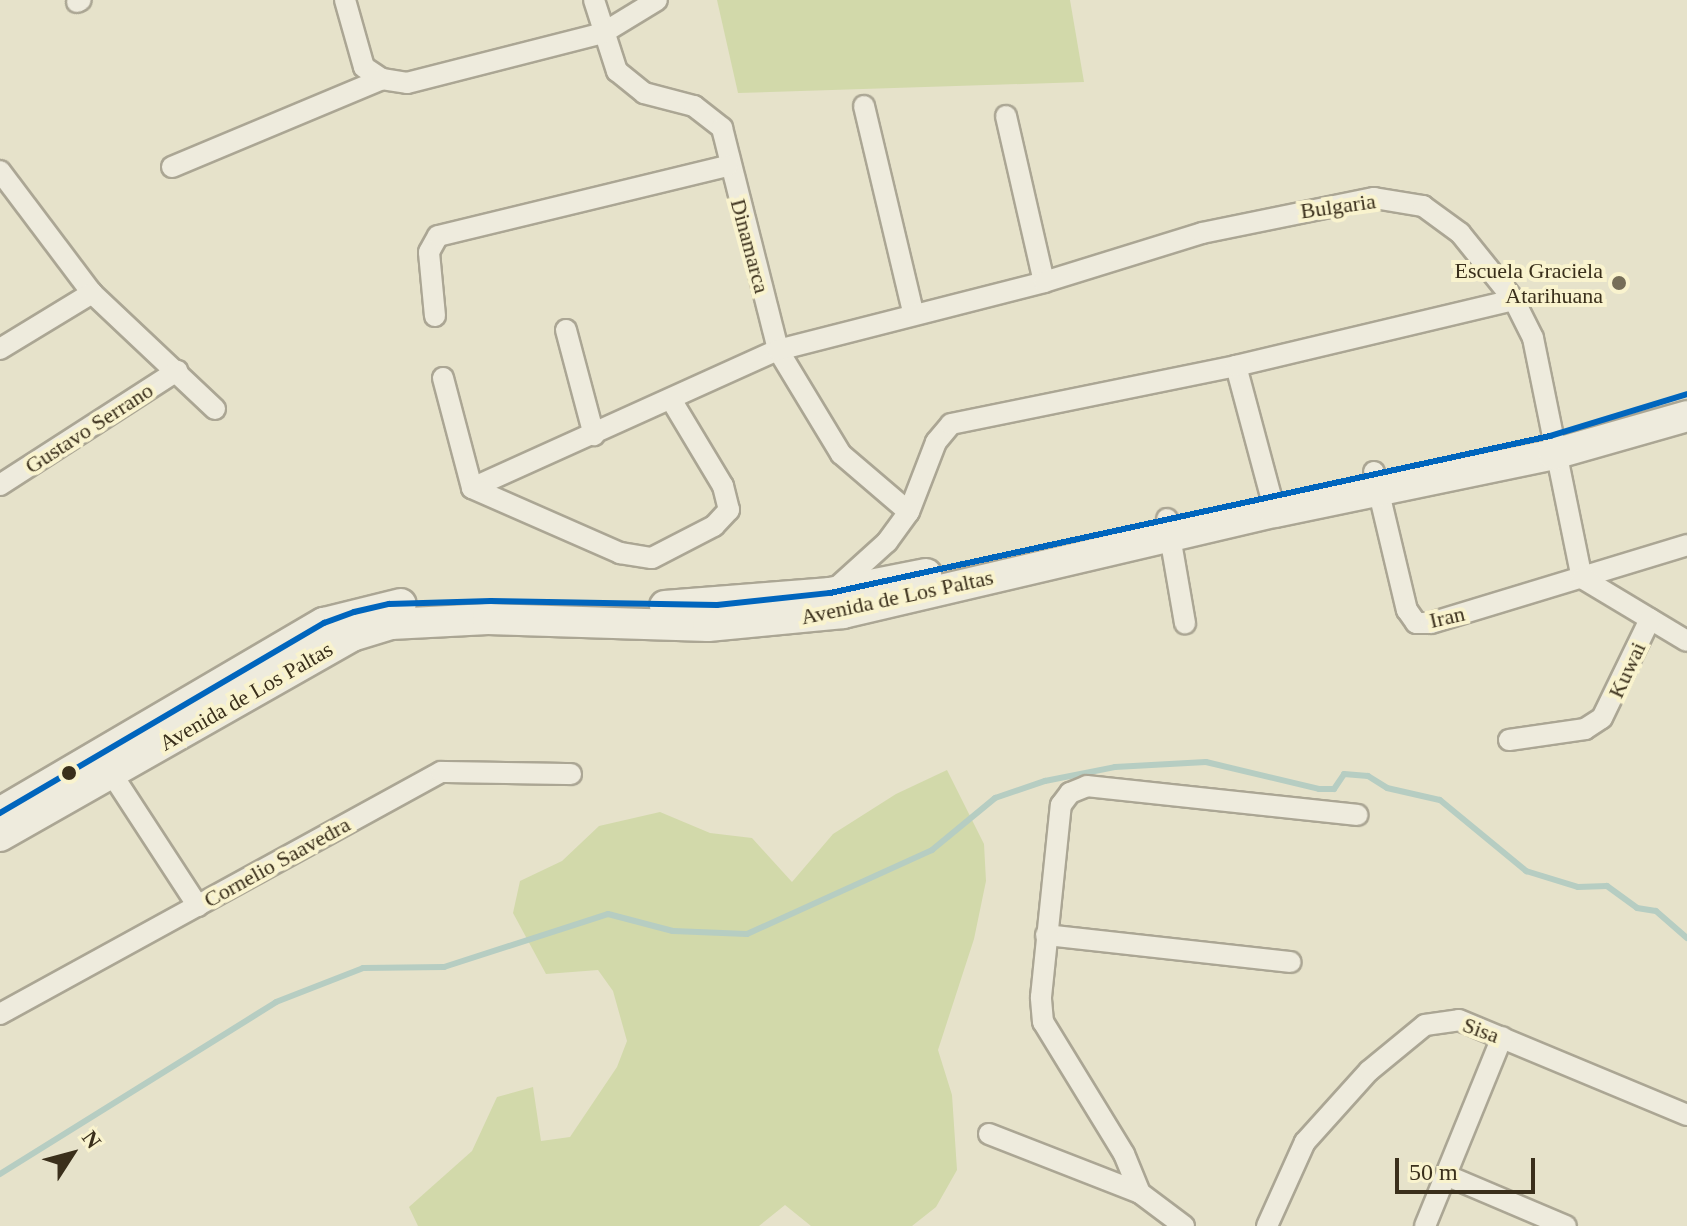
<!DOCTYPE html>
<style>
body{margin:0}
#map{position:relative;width:1687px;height:1226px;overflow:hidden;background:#e6e2ca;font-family:"Times New Roman",serif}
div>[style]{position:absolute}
.green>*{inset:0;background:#d2d9aa}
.stream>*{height:6px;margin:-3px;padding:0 3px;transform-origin:3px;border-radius:3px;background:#b6cdc2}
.roads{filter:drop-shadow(2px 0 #aba694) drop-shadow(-2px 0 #aba694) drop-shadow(0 2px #aba694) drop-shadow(0 -2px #aba694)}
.street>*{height:20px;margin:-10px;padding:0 10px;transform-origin:10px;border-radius:10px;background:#eeebdd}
.secondary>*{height:30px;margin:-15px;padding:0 15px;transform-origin:15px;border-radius:15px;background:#eeebdd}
.bus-1>*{height:6px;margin:-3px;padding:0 3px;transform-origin:3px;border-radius:3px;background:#0065bd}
.dots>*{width:22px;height:22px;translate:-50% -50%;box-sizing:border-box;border:4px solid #f9f3ce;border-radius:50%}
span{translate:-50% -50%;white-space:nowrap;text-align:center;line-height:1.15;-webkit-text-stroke:8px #f9f3ce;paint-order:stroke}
.street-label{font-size:22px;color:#3a2f1b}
.poi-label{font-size:22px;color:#3a2f1b}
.right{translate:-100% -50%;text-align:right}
.north{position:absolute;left:32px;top:1114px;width:80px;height:80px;-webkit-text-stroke:6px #f9f3ce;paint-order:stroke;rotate:54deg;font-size:22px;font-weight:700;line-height:32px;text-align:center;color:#3a2f1b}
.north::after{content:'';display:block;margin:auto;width:28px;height:36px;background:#3a2f1b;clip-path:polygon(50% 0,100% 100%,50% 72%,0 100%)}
.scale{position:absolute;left:1395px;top:1158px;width:140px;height:36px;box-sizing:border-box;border:4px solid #3a2f1b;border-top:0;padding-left:10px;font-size:24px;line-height:28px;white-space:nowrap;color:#3a2f1b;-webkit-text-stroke:6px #f9f3ce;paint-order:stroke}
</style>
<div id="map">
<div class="green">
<i style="clip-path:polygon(717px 0,1070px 0,1084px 82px,738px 93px)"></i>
<i style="clip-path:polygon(947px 770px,984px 844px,986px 881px,974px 939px,938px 1050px,952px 1095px,957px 1170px,936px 1207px,912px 1226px,811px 1226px,785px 1205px,759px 1226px,418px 1226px,409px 1207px,472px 1151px,497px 1097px,533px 1087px,541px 1141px,570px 1137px,617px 1067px,627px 1041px,613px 991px,598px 970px,546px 974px,513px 913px,520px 881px,562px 861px,599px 826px,660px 812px,710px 833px,752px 838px,792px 882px,833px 834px,896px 794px)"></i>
</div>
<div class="stream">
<i style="left:0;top:1174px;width:325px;rotate:-31.9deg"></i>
<i style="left:276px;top:1002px;width:93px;rotate:-21.3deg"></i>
<i style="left:363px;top:968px;width:81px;rotate:-0.7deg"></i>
<i style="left:444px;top:967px;width:172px;rotate:-17.9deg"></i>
<i style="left:608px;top:914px;width:67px;rotate:14.7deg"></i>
<i style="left:673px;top:931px;width:74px;rotate:2.3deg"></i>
<i style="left:747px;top:934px;width:203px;rotate:-24.4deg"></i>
<i style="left:932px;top:850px;width:82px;rotate:-39.5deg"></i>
<i style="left:995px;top:798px;width:53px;rotate:-18.8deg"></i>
<i style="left:1045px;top:781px;width:71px;rotate:-11.3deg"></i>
<i style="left:1115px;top:767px;width:91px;rotate:-3.1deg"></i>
<i style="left:1206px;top:762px;width:116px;rotate:13.4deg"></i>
<i style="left:1319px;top:789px;width:15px"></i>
<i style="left:1334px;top:789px;width:18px;rotate:-56deg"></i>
<i style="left:1344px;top:774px;width:24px;rotate:5deg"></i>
<i style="left:1368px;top:776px;width:22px;rotate:32deg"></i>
<i style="left:1387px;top:788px;width:54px;rotate:12.8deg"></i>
<i style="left:1440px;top:800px;width:112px;rotate:39.5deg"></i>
<i style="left:1526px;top:871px;width:54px;rotate:17.1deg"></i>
<i style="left:1578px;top:887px;width:29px;rotate:-2deg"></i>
<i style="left:1607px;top:886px;width:37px;rotate:36deg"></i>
<i style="left:1637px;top:908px;width:19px;rotate:9deg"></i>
<i style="left:1656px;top:911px;width:41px;rotate:41.1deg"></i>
</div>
<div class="roads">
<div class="street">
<i style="left:345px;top:0;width:70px;rotate:74.2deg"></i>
<i style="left:364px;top:67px;width:22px;rotate:34deg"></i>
<i style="left:594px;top:0;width:75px;rotate:72.1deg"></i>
<i style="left:617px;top:71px;width:35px;rotate:39deg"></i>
<i style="left:644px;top:93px;width:52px;rotate:14.6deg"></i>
<i style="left:694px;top:106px;width:36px;rotate:38deg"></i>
<i style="left:722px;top:128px;width:229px;rotate:75.8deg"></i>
<i style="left:778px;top:350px;width:122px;rotate:58.8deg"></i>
<i style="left:841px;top:454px;width:89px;rotate:40.5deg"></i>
<i style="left:77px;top:2px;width:4px;rotate:-27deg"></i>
<i style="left:864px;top:106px;width:212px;rotate:76.6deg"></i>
<i style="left:1006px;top:116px;width:170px;rotate:77.1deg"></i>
<i style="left:172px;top:167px;width:228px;rotate:-22.7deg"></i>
<i style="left:382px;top:79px;width:25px;rotate:9deg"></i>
<i style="left:407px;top:83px;width:202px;rotate:-14.3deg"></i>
<i style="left:603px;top:33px;width:63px;rotate:-31.4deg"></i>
<i style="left:0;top:171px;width:153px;rotate:53deg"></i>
<i style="left:92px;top:293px;width:169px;rotate:43.3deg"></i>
<i style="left:435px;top:316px;width:64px;rotate:-95.4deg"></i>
<i style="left:429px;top:252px;width:18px;rotate:-61deg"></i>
<i style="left:438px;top:236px;width:298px;rotate:-13.6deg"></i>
<i style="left:566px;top:330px;width:109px;rotate:75.1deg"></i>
<i style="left:0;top:349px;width:108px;rotate:-31.3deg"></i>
<i style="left:1236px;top:366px;width:151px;rotate:75deg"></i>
<i style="left:443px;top:378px;width:114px;rotate:75.2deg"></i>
<i style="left:1374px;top:472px;width:142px;rotate:76.6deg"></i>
<i style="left:1407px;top:610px;width:16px;rotate:55deg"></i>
<i style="left:1416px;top:623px;width:15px"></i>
<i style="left:1431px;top:623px;width:268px;rotate:-16.9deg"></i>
<i style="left:0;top:485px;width:211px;rotate:-32.8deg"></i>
<i style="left:472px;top:488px;width:336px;rotate:-24.3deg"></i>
<i style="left:778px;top:350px;width:275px;rotate:-14.3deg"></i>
<i style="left:1044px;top:282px;width:165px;rotate:-17.2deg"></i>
<i style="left:1202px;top:233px;width:176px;rotate:-11.5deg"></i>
<i style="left:1374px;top:198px;width:50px;rotate:9.3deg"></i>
<i style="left:1423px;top:206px;width:46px;rotate:36.1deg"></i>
<i style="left:1460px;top:233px;width:86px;rotate:51.1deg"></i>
<i style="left:1514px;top:300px;width:42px;rotate:63.4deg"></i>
<i style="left:1533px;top:338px;width:245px;rotate:78.5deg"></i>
<i style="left:1582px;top:578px;width:122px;rotate:31deg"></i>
<i style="left:472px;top:488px;width:162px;rotate:23.7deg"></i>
<i style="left:620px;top:553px;width:32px;rotate:9deg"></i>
<i style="left:652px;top:558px;width:70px;rotate:-27.3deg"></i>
<i style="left:714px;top:526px;width:22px;rotate:-47deg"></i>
<i style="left:729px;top:510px;width:25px;rotate:-104deg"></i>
<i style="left:723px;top:486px;width:99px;rotate:-121deg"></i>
<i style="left:1167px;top:519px;width:106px;rotate:80.2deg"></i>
<i style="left:834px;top:590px;width:72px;rotate:-42.2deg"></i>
<i style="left:887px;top:542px;width:37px;rotate:-54deg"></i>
<i style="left:909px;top:512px;width:75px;rotate:-68.9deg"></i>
<i style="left:936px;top:442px;width:23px;rotate:-50deg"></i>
<i style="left:951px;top:424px;width:291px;rotate:-11.5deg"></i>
<i style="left:1236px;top:366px;width:286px;rotate:-13.4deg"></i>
<i style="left:1509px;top:740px;width:77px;rotate:-8.2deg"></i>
<i style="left:1585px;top:729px;width:20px;rotate:-33deg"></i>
<i style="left:1602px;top:718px;width:110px;rotate:-64.1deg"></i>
<i style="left:104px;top:762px;width:172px;rotate:56.9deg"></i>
<i style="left:1046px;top:935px;width:246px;rotate:6.3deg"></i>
<i style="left:0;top:1014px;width:503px;rotate:-28.76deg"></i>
<i style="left:441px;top:772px;width:130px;rotate:0.9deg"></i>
<i style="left:989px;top:1134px;width:162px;rotate:21.3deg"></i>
<i style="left:1140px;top:1193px;width:55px;rotate:36.9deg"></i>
<i style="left:1448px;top:1176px;width:128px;rotate:23deg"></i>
<i style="left:1140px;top:1193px;width:42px;rotate:-112.3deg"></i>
<i style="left:1124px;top:1154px;width:155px;rotate:-121.5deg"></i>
<i style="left:1043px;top:1022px;width:25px;rotate:-95deg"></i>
<i style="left:1041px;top:997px;width:193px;rotate:-84.1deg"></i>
<i style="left:1061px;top:805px;width:15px;rotate:-53deg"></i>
<i style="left:1070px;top:793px;width:18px;rotate:-22deg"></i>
<i style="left:1087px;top:786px;width:272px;rotate:6.1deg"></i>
<i style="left:1267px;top:1226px;width:92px;rotate:-65.7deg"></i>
<i style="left:1305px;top:1142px;width:96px;rotate:-48deg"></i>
<i style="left:1369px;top:1071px;width:72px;rotate:-39.4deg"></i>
<i style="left:1425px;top:1025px;width:34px;rotate:-8deg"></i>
<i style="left:1459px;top:1020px;width:247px;rotate:22.6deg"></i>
<i style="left:1425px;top:1226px;width:204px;rotate:-67.8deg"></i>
</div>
<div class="secondary">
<i style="left:665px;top:606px;width:166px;rotate:-4.5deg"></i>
<i style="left:830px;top:593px;width:98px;rotate:-11.2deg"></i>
<i style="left:3px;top:811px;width:372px;rotate:-30.4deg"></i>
<i style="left:324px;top:623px;width:79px;rotate:-13.9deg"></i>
<i style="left:0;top:836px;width:405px;rotate:-29.6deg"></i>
<i style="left:352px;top:636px;width:41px;rotate:-17.1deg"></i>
<i style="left:391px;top:624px;width:97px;rotate:-3deg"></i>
<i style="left:488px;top:619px;width:220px;rotate:1.8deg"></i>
<i style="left:708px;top:626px;width:136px;rotate:-5.5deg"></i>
<i style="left:843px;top:613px;width:444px;rotate:-13.2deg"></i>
<i style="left:1275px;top:512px;width:285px;rotate:-11.7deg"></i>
<i style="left:1554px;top:454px;width:138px;rotate:-15.9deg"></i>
</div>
</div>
<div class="bus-1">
<i style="left:0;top:813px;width:376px;rotate:-30.4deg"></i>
<i style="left:324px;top:623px;width:32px;rotate:-20deg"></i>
<i style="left:354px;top:612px;width:36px;rotate:-13deg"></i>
<i style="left:389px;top:604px;width:102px;rotate:-1.7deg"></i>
<i style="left:491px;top:601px;width:226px;rotate:1deg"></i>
<i style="left:717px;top:605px;width:114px;rotate:-6.1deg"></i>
<i style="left:830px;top:593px;width:737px;rotate:-12.3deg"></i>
<i style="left:1550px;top:436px;width:143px;rotate:-17deg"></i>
</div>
<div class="dots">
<i style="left:1619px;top:283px;background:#766e58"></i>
<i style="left:69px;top:773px;background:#3a2f1b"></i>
</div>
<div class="street-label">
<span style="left:1338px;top:206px;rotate:-8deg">Bulgaria</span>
<span style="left:750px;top:246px;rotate:75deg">Dinamarca</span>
<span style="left:89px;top:428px;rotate:-33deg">Gustavo Serrano</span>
<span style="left:897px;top:597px;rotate:-12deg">Avenida de Los Paltas</span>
<span style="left:1447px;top:617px;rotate:-13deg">Iran</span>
<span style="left:1627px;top:670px;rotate:-65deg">Kuwai</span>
<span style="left:246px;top:696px;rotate:-30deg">Avenida de Los Paltas</span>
<span style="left:277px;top:862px;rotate:-29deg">Cornelio Saavedra</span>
<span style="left:1481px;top:1030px;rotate:20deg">Sisa</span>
</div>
<div class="poi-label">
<span class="right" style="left:1603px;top:283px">Escuela Graciela<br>Atarihuana</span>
</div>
<div class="north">N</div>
<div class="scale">50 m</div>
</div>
